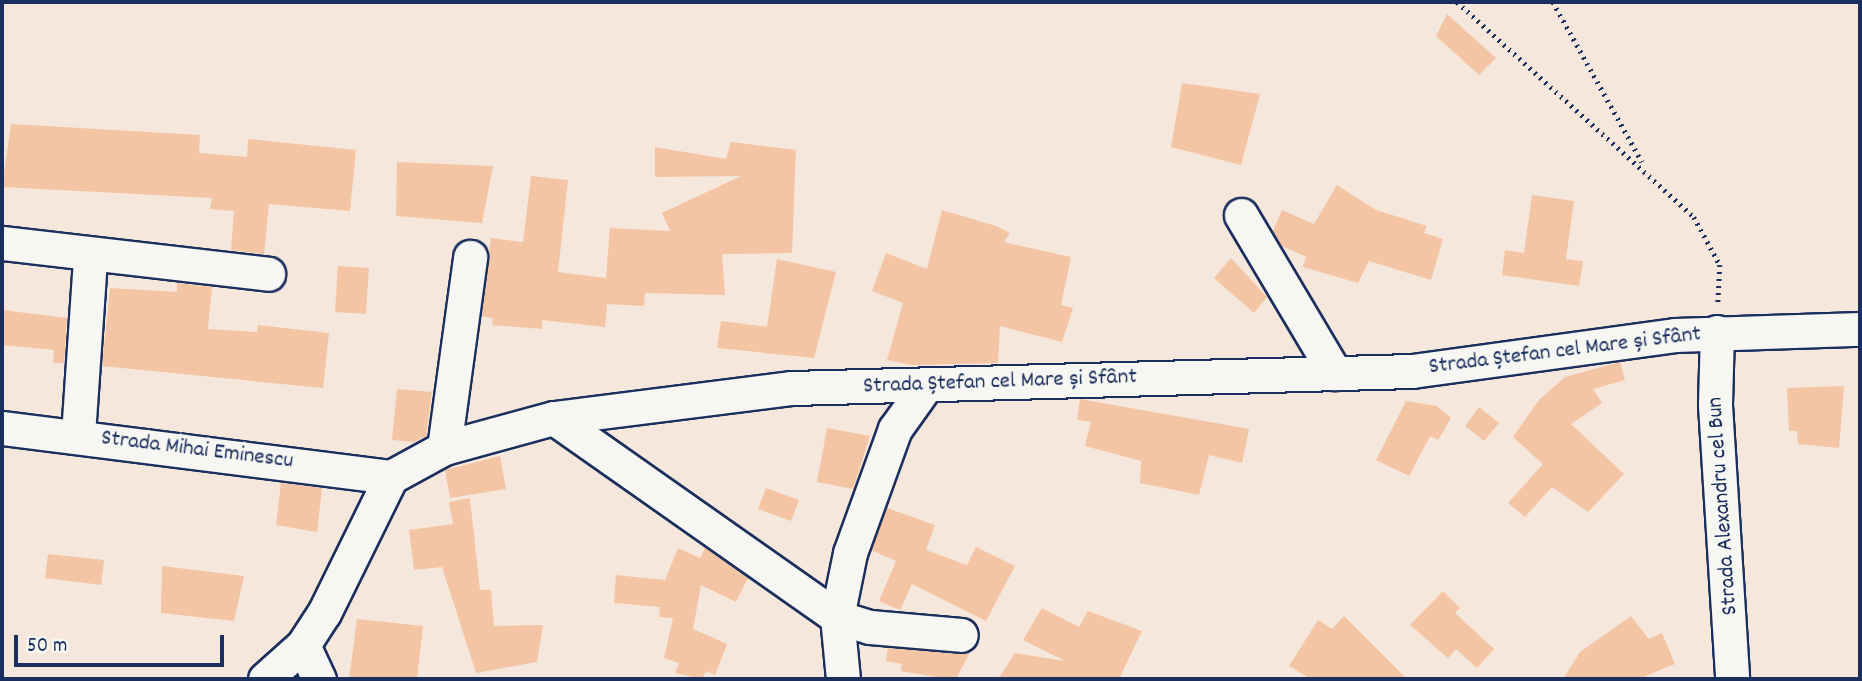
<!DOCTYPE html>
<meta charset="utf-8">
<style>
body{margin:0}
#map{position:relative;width:1862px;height:681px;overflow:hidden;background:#f5e7db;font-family:Dekko,sans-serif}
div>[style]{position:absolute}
.building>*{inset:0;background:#f4c5a4}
.path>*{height:4.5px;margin-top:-2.25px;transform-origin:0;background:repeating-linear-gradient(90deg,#1b2f5e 0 2px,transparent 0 7px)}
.roads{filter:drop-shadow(2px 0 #1b2f5e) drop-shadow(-2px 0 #1b2f5e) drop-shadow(0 2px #1b2f5e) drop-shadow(0 -2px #1b2f5e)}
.minor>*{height:33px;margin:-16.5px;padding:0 16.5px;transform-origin:16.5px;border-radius:16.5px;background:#f6f6f2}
span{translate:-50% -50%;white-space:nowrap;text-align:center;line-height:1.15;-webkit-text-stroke:7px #f6f6f2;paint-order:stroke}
.street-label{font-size:23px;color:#1b2f5e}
.frame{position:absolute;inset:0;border:4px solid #1b2f5e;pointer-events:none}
.scale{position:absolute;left:14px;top:635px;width:210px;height:32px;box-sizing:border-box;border:4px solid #1b2f5e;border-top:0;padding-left:9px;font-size:21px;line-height:24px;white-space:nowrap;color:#1b2f5e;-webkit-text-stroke:5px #f6f6f2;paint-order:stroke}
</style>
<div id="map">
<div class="building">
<i style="clip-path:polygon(1447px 14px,1496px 58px,1479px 75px,1436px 36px)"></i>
<i style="clip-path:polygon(1182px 83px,1260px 94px,1241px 165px,1171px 147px)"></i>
<i style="clip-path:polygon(11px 124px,200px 135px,199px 153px,247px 157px,248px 139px,356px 150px,350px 211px,269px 204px,264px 254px,231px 250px,234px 211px,210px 209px,212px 198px,2px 187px)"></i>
<i style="clip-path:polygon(731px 142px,796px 150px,792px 253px,722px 254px,725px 295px,645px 293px,644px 306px,607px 304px,605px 327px,542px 320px,542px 329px,492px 325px,493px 318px,481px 316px,491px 238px,523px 242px,531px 176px,568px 180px,558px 272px,606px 278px,610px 228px,670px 231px,662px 213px,741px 176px,655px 177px,655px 147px,726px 159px)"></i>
<i style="clip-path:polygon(397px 162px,493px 166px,482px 223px,396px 216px)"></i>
<i style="clip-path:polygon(1337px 185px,1376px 210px,1427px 226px,1424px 233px,1443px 239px,1431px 280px,1369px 261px,1358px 283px,1303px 267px,1306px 257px,1282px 246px,1273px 231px,1282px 210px,1314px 224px)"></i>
<i style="clip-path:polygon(1532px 195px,1574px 201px,1566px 259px,1583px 261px,1579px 286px,1502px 275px,1505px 250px,1524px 253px)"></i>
<i style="clip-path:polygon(942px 210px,996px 226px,1010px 233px,1004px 242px,1071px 257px,1061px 305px,1073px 308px,1062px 342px,1000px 326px,998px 363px,912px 365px,887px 360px,903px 303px,872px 291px,886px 253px,927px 269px)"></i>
<i style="clip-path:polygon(1231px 258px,1267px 297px,1254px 313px,1214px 278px)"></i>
<i style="clip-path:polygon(777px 259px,836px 272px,814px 358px,717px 348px,721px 321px,767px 327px)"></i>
<i style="clip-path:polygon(338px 266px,369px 268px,366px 314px,335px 312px)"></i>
<i style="clip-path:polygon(177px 283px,212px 287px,208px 329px,257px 332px,258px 325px,329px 333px,323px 388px,102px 366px,110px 288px,177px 292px)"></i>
<i style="clip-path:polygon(2px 310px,67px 318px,64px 363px,53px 363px,54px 350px,2px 345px)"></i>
<i style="clip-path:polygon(1620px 362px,1625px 380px,1593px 389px,1602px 403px,1571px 424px,1624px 474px,1588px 512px,1552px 487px,1525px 517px,1508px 503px,1543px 464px,1513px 437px,1539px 400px,1565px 377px)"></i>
<i style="clip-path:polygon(1844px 386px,1839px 448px,1798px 444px,1797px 431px,1789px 431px,1787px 388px)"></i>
<i style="clip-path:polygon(397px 389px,432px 392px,426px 436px,414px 442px,392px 440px)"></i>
<i style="clip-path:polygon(1080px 399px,1249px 429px,1242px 463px,1209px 455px,1199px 495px,1140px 483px,1141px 461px,1085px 446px,1091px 422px,1077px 420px)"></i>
<i style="clip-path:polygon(1406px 401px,1437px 406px,1451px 418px,1438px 440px,1430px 436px,1409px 476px,1376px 460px)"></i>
<i style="clip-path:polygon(1479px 407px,1499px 423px,1484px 441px,1465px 426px)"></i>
<i style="clip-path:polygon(827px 428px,870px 436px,853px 489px,817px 482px)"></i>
<i style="clip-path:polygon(500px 456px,506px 489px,450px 498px,445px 470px)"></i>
<i style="clip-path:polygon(281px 483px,322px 488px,317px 532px,276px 525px)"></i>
<i style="clip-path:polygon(766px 488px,799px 500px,791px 521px,758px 509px)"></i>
<i style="clip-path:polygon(470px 498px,480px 590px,491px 590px,494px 626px,543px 625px,537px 662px,476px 673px,442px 567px,414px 570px,409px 530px,453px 524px,449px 502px)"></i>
<i style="clip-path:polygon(887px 508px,935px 525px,926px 550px,967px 565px,976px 547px,1015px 566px,986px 621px,912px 584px,900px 610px,879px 601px,896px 561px,871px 550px)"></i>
<i style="clip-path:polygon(678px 548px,700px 558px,705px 548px,748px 578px,736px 602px,701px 585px,693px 629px,727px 644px,715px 675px,706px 671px,702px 679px,675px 673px,679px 663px,664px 658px,673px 618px,659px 617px,660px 607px,614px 603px,616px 575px,665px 580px)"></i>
<i style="clip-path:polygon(48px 554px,104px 560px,101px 585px,45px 578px)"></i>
<i style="clip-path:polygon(162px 566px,244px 576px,234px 621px,161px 613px)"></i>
<i style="clip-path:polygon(1443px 591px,1460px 608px,1455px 613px,1494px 649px,1477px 668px,1456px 649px,1448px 658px,1410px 625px)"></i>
<i style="clip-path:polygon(1042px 608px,1079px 627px,1088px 611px,1142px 631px,1119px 679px,998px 679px,1015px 653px,1065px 661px,1023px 640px)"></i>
<i style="clip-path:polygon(1344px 616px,1407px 679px,1311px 679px,1289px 666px,1318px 620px,1332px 629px)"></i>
<i style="clip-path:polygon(1631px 616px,1649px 639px,1662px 633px,1675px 664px,1639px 679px,1563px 679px,1580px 652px)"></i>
<i style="clip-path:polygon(357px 619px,423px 626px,417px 679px,349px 679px)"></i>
<i style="clip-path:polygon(888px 648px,959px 654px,970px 652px,956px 679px,948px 679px,901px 671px,902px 664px,886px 661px)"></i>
</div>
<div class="path">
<i style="left:1457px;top:2px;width:320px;rotate:42.2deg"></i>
<i style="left:1694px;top:217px;width:55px;rotate:61.6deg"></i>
<i style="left:1720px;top:265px;width:40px;rotate:92.9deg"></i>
<i style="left:1553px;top:2px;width:183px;rotate:60.9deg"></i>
</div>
<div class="roads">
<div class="minor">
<i style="left:1241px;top:215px;width:184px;rotate:59.3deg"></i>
<i style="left:2px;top:243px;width:268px;rotate:6.6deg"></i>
<i style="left:1717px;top:332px;width:73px;rotate:91.6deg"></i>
<i style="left:1715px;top:405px;width:275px;rotate:86.4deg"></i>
<i style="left:554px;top:418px;width:346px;rotate:35.1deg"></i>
<i style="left:837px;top:617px;width:34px;rotate:17deg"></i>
<i style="left:870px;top:627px;width:91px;rotate:5deg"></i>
<i style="left:2px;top:428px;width:392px;rotate:7.2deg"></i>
<i style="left:78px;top:435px;width:178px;rotate:-86.1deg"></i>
<i style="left:444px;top:448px;width:193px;rotate:-82.2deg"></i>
<i style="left:303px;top:645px;width:38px;rotate:65deg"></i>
<i style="left:265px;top:679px;width:51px;rotate:-41.8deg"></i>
<i style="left:303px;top:645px;width:38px;rotate:-57deg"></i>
<i style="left:324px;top:613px;width:152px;rotate:-63.8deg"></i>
<i style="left:391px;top:477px;width:60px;rotate:-28.7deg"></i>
<i style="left:444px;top:448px;width:114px;rotate:-15.3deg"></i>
<i style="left:554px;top:418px;width:240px;rotate:-7.2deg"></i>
<i style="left:792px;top:388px;width:620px;rotate:-1.57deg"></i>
<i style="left:1412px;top:371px;width:265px;rotate:-7.8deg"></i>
<i style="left:1675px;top:335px;width:185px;rotate:-1.9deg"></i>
<i style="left:843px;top:679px;width:62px;rotate:-95.5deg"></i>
<i style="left:837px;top:617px;width:65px;rotate:-78.5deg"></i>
<i style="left:850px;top:553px;width:132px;rotate:-70.1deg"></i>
<i style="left:895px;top:429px;width:52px;rotate:-54.5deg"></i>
</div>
</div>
<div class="street-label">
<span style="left:1565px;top:352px;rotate:-7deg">Strada Ștefan cel Mare și Sfânt</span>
<span style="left:1000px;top:383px;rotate:-2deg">Strada Ștefan cel Mare și Sfânt</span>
<span style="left:197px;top:451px;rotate:7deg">Strada Mihai Eminescu</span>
<span style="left:1724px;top:506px;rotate:-94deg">Strada Alexandru cel Bun</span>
</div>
<div class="frame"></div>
<div class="scale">50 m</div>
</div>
